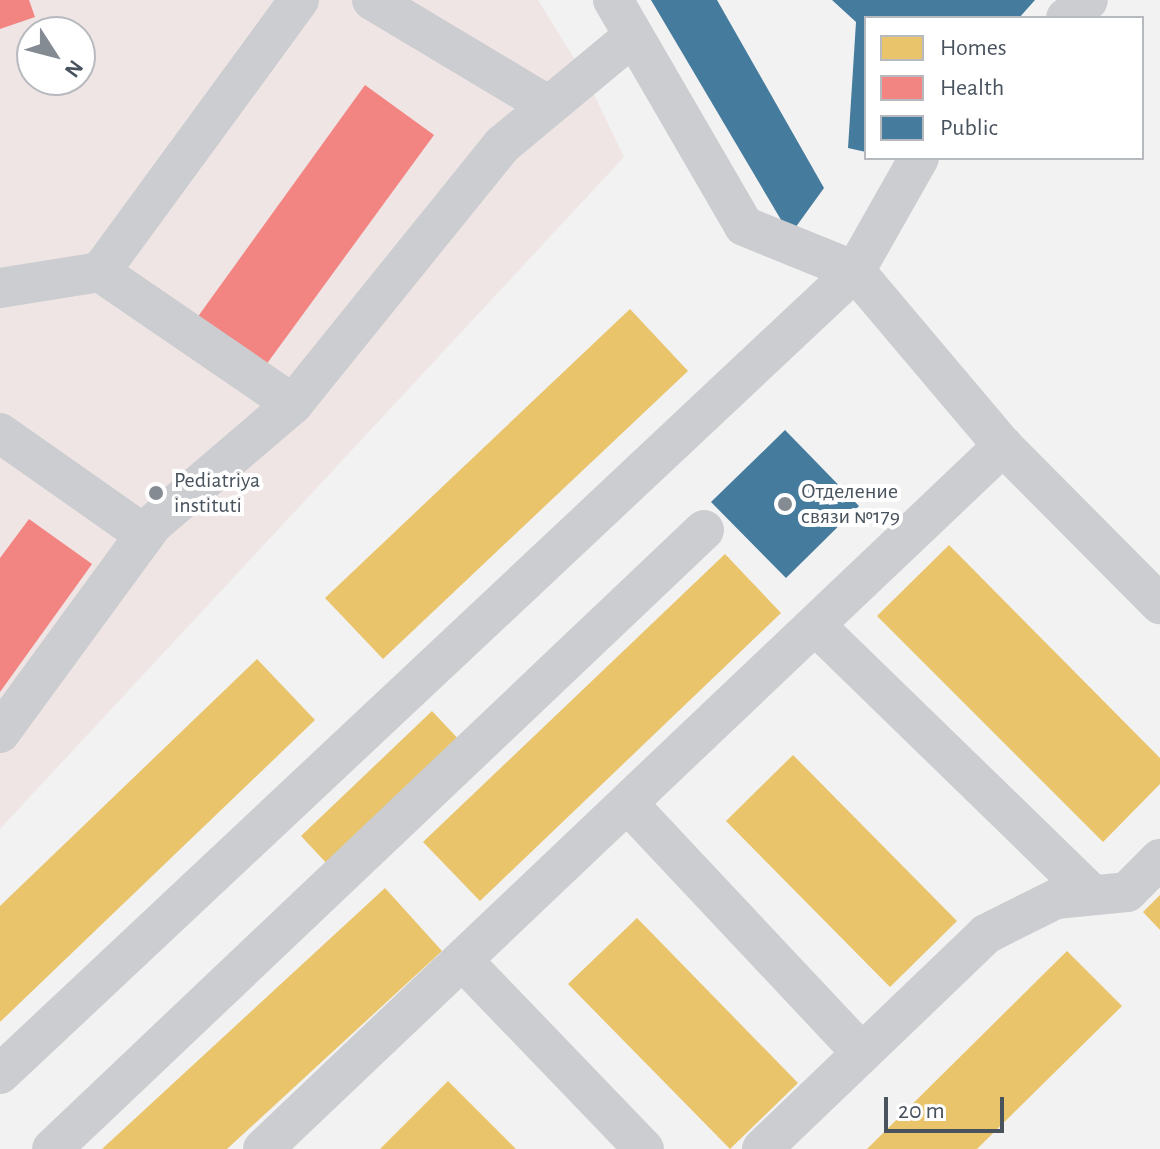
<!DOCTYPE html>
<meta charset="utf-8">
<style>
body{margin:0}
#map{position:relative;width:1160px;height:1149px;overflow:hidden;background:#f2f2f2;font-family:"Alegreya Sans",sans-serif}
div>[style]{position:absolute}
.medical>*{inset:0;background:#efe5e4}
.homes>*{inset:0;background:#e9c46a}
.health>*{inset:0;background:#f28482}
.public>*{inset:0;background:#457b9d}
.minor>*{height:40px;margin:-20px;padding:0 20px;transform-origin:20px;border-radius:20px;background:#cbcdd0}
.dots>*{width:22px;height:22px;translate:-50% -50%;box-sizing:border-box;border:4px solid #fff;border-radius:50%}
span{translate:-50% -50%;white-space:nowrap;text-align:center;line-height:1.15;-webkit-text-stroke:8px #fff;paint-order:stroke}
.poi-label{font-size:22px;color:#49535e}
.left{translate:0 -50%;text-align:left}
.legend{position:absolute;left:864px;top:16px;width:280px;height:144px;box-sizing:border-box;background:#fff;border:2px solid #b6babf;margin:0;padding:10px 14px;list-style:none;font-size:24px;color:#49535e}
.legend li{display:flex;align-items:center;gap:16px;height:40px}
.legend b{width:40px;border:2px solid #b6babf}
.north{position:absolute;left:16px;top:16px;width:80px;height:80px;box-sizing:border-box;background:#fff;border:2px solid #b6babf;border-radius:50%;rotate:126deg;font-size:22px;font-weight:700;line-height:32px;text-align:center;color:#49535e}
.north::after{content:'';display:block;margin:auto;width:28px;height:36px;background:#848b92;clip-path:polygon(50% 0,100% 100%,50% 72%,0 100%)}
.scale{position:absolute;left:884px;top:1097px;width:120px;height:36px;box-sizing:border-box;border:4px solid #49535e;border-top:0;padding-left:10px;font-size:24px;line-height:28px;white-space:nowrap;color:#49535e;-webkit-text-stroke:6px #fff;paint-order:stroke}
</style>
<div id="map">
<div class="medical">
<i style="clip-path:polygon(evenodd,0 0,538px 0,585px 76px,624px 157px,0 829px,0 0,32px 32px,80px 32px,80px 80px,32px 80px,32px 32px)"></i>
</div>
<div class="homes">
<i style="clip-path:polygon(630px 309px,688px 371px,383px 659px,325px 598px)"></i>
<i style="clip-path:polygon(949px 545px,1160px 758px,1160px 784px,1103px 842px,877px 616px)"></i>
<i style="clip-path:polygon(725px 554px,781px 613px,480px 901px,423px 842px)"></i>
<i style="clip-path:polygon(257px 659px,315px 720px,0 1022px,0 906px)"></i>
<i style="clip-path:polygon(432px 711px,463px 744px,331px 868px,301px 836px)"></i>
<i style="clip-path:polygon(793px 755px,957px 921px,890px 987px,726px 821px)"></i>
<i style="clip-path:polygon(385px 888px,442px 951px,227px 1149px,102px 1149px)"></i>
<i style="clip-path:polygon(1160px 895px,1160px 930px,1143px 912px)"></i>
<i style="clip-path:polygon(637px 918px,798px 1083px,730px 1149px,568px 984px)"></i>
<i style="clip-path:polygon(1067px 951px,1122px 1006px,977px 1149px,867px 1149px)"></i>
<i style="clip-path:polygon(448px 1081px,516px 1149px,380px 1149px)"></i>
</div>
<div class="health">
<i style="clip-path:polygon(0 0,29px 0,35px 17px,0 29px)"></i>
<i style="clip-path:polygon(365px 85px,434px 135px,263px 369px,194px 322px)"></i>
<i style="clip-path:polygon(29px 519px,92px 564px,0 692px,0 558px)"></i>
</div>
<div class="public">
<i style="clip-path:polygon(651px 0,717px 0,824px 188px,790px 235px)"></i>
<i style="clip-path:polygon(832px 0,1035px 0,1019px 18px,866px 18px,866px 152px,848px 148px,856px 22px)"></i>
<i style="clip-path:polygon(785px 430px,859px 506px,786px 578px,711px 502px)"></i>
</div>
<div class="minor">
<i style="left:372px;top:0;width:206px;rotate:30.9deg"></i>
<i style="left:613px;top:0;width:261px;rotate:59.9deg"></i>
<i style="left:744px;top:226px;width:120px;rotate:22.1deg"></i>
<i style="left:855px;top:271px;width:229px;rotate:49.8deg"></i>
<i style="left:1003px;top:446px;width:223px;rotate:45.2deg"></i>
<i style="left:1066px;top:18px;width:28px;rotate:-39deg"></i>
<i style="left:100px;top:272px;width:234px;rotate:34.4deg"></i>
<i style="left:0;top:288px;width:101px;rotate:-9.1deg"></i>
<i style="left:100px;top:272px;width:337px;rotate:-53.8deg"></i>
<i style="left:0;top:433px;width:177px;rotate:35.1deg"></i>
<i style="left:816px;top:626px;width:386px;rotate:44.2deg"></i>
<i style="left:0;top:733px;width:259px;rotate:-53.8deg"></i>
<i style="left:153px;top:524px;width:184px;rotate:-40.6deg"></i>
<i style="left:293px;top:404px;width:333px;rotate:-51.1deg"></i>
<i style="left:502px;top:145px;width:168px;rotate:-39.7deg"></i>
<i style="left:629px;top:805px;width:340px;rotate:46.8deg"></i>
<i style="left:463px;top:961px;width:261px;rotate:46.1deg"></i>
<i style="left:0;top:1074px;width:1173px;rotate:-43.2deg"></i>
<i style="left:855px;top:271px;width:130px;rotate:-60.5deg"></i>
<i style="left:52px;top:1149px;width:899px;rotate:-43.51deg"></i>
<i style="left:263px;top:1149px;width:1021px;rotate:-43.53deg"></i>
<i style="left:762px;top:1149px;width:310px;rotate:-43.8deg"></i>
<i style="left:986px;top:934px;width:78px;rotate:-26.6deg"></i>
<i style="left:1056px;top:899px;width:71px;rotate:-5.6deg"></i>
<i style="left:1127px;top:892px;width:47px;rotate:-45deg"></i>
</div>
<div class="dots">
<i style="left:156px;top:493px;background:#848b92"></i>
<i style="left:785px;top:504px;background:#848b92"></i>
</div>
<div class="poi-label">
<span class="left" style="left:174px;top:493px">Pediatriya<br>instituti</span>
<span class="left" style="left:801px;top:504px">Отделение<br>связи №179</span>
</div>
<ul class="legend">
<li><b style="height:22px;background:#e9c46a"></b>Homes</li>
<li><b style="height:22px;background:#f28482"></b>Health</li>
<li><b style="height:22px;background:#457b9d"></b>Public</li>
</ul>
<div class="north">N</div>
<div class="scale">20 m</div>
</div>
